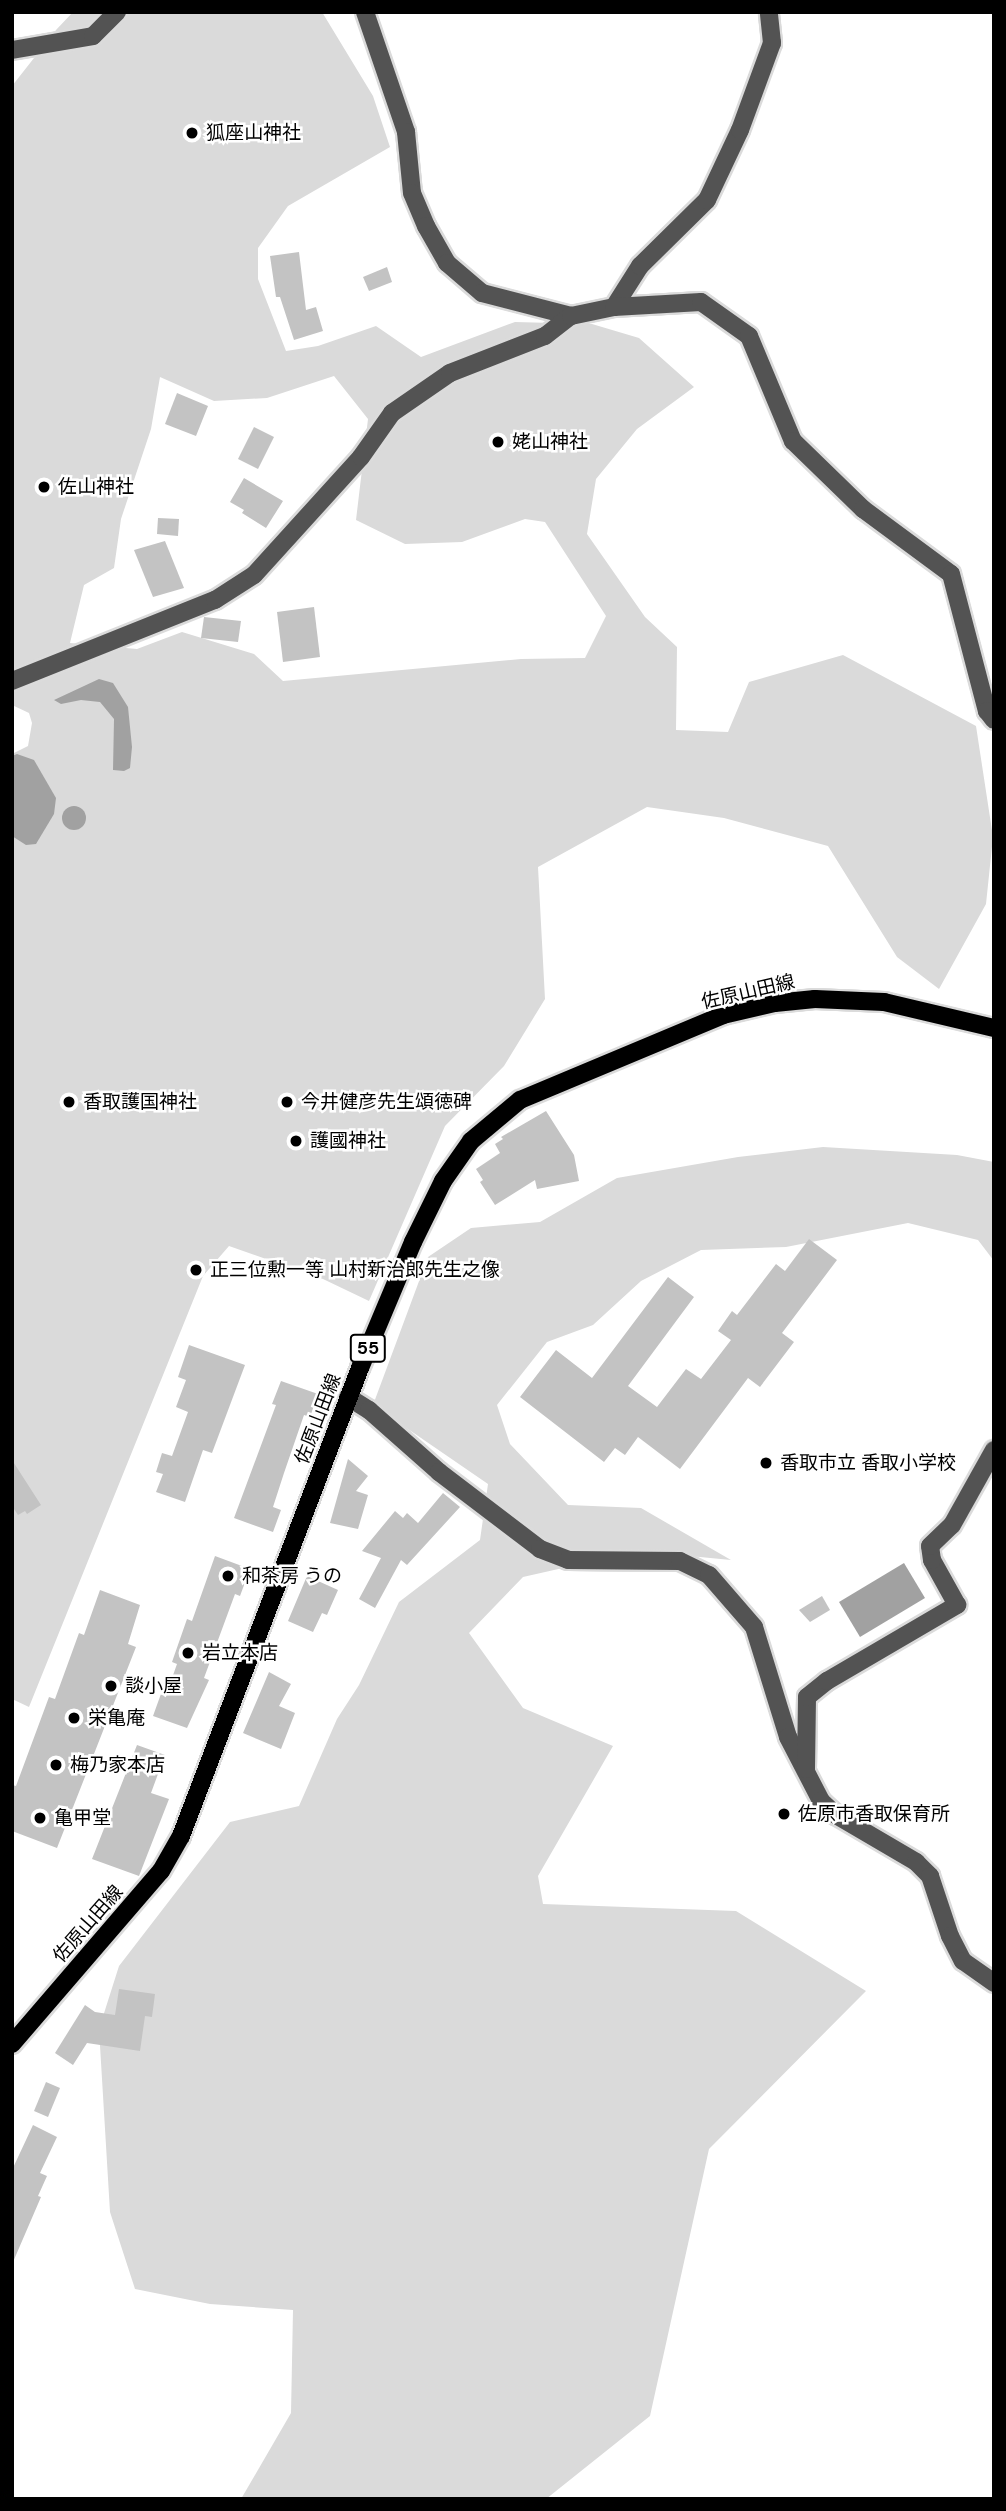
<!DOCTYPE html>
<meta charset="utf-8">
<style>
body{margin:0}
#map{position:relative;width:1006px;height:2511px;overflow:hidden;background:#fff;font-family:"DM Sans","Noto Sans JP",sans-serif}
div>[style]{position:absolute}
.green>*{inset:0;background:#dadada}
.water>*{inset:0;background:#a1a1a1}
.round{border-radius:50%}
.building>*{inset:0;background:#c3c3c3}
.roads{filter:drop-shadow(2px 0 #dbdbdb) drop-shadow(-2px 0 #dbdbdb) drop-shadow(0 2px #dbdbdb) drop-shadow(0 -2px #dbdbdb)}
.minor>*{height:18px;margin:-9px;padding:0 9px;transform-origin:9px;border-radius:9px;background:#535353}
.major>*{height:18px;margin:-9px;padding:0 9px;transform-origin:9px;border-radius:9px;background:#000}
.dots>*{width:19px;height:19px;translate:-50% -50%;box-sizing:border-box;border:4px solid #fff;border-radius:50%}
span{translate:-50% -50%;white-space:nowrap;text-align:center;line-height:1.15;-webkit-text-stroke:5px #fff;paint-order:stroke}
.shield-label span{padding:2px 5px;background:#fff;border:2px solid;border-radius:5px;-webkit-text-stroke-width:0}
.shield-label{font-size:18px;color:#000;font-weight:700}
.poi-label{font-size:19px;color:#000}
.left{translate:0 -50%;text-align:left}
.street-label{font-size:19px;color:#000}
.frame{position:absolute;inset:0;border:14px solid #000;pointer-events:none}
</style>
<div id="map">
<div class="green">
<i style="clip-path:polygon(evenodd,73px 12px,322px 12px,373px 96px,390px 147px,288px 206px,258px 248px,258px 279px,286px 351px,318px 346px,376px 326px,421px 357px,515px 322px,592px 324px,639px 338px,694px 387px,637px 429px,596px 479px,587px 534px,645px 617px,677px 647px,676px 730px,728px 732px,749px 682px,843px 655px,976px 726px,993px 837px,986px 904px,939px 989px,897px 957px,828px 846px,724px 818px,647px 807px,538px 867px,545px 999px,504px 1066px,445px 1126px,369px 1301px,323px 1279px,229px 1246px,203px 1276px,29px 1707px,12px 1699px,12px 754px,28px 746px,32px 723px,29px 713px,12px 705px,12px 86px,56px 30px,73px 12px,334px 376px,368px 419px,356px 520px,405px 544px,462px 542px,525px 519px,545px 522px,606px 616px,585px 658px,521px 659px,283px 681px,254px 654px,182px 632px,137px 649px,70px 643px,84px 585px,114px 568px,121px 519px,151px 429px,160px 377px,214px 401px,267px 398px,334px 376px)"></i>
<i style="clip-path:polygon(823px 1147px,957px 1155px,994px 1162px,994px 1261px,978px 1240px,908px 1223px,786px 1247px,701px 1250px,641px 1281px,593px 1325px,547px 1342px,497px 1405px,510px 1444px,568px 1505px,641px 1508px,731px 1560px,638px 1551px,523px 1577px,469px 1633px,523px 1708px,613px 1746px,538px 1876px,543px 1904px,736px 1911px,866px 1991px,709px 2149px,650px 2416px,546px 2499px,241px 2499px,291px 2413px,293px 2310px,210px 2304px,135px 2289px,110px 2212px,99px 2029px,119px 1966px,230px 1822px,299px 1806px,337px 1719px,359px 1685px,399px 1602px,480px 1540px,488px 1484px,373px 1405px,428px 1257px,471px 1228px,540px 1222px,617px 1178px,738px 1157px)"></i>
</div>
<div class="water">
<i style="clip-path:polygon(99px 679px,113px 683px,128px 707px,132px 747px,130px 768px,124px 771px,113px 770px,114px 719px,100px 702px,81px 700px,61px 704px,54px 700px)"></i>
<i style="clip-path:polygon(17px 754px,34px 760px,56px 798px,54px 814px,36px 844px,26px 845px,12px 836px,12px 756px)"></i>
<i class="round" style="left:62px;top:806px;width:24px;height:24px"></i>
<i style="clip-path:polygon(904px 1563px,925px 1598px,860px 1637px,839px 1602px)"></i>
</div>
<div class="building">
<i style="clip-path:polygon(299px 252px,306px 310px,316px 307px,323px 331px,294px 340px,280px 297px,276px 297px,270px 256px)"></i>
<i style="clip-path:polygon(387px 267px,392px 282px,369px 291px,363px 277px)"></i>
<i style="clip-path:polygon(177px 393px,208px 406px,196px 436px,165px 424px)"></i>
<i style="clip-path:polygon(254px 427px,274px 437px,258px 469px,238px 459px)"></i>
<i style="clip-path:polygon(244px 478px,283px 501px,266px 528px,242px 513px,244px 510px,230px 502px)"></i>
<i style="clip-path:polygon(158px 518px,179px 519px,178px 536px,157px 534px)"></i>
<i style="clip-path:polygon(165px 541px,184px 588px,153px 597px,134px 550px)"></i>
<i style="clip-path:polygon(314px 607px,320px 657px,283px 662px,277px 612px)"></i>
<i style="clip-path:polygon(204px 617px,241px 621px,238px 642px,201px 638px)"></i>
<i style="clip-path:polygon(546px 1111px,574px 1155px,579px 1181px,537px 1189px,535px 1180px,495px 1205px,480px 1182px,483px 1180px,476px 1169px,500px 1153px,495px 1144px,503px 1139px,501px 1137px)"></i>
<i style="clip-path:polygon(809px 1239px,837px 1260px,782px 1333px,794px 1342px,760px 1387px,748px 1378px,680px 1469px,638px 1437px,625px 1455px,615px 1448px,604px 1462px,520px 1397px,556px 1350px,592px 1378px,668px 1277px,694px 1297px,628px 1386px,657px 1407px,686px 1369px,701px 1379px,731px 1340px,718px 1331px,732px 1311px,737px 1315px,776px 1264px,785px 1271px)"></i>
<i style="clip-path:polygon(189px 1345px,245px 1365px,212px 1453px,203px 1450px,185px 1502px,156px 1492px,163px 1474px,156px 1472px,162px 1453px,172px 1456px,188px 1412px,176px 1407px,186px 1380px,178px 1377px)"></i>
<i style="clip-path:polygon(281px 1381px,318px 1394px,310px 1417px,304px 1415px,284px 1473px,273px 1507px,281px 1510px,273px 1532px,234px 1518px,276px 1405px,272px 1404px)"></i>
<i style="clip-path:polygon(348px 1459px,368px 1476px,356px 1491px,368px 1495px,358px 1529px,330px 1523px)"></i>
<i style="clip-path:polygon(12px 1460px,41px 1505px,27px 1514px,25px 1511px,18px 1515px,12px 1506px)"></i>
<i style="clip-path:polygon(443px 1493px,460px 1507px,407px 1565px,401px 1560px,375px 1608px,359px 1599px,381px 1558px,362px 1551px,395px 1511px,403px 1518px,407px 1513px,418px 1523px)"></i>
<i style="clip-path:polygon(215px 1556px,250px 1569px,240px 1596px,235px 1594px,204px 1678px,209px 1680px,187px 1728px,153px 1716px,162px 1691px,167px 1692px,177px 1664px,172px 1662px,187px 1619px,192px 1621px)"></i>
<i style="clip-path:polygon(307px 1576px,338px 1590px,327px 1615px,322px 1613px,313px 1632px,288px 1621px)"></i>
<i style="clip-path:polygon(100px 1590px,140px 1605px,128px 1644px,136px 1647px,57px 1848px,12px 1831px,12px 1785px,16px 1786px,49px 1697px,55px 1699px,79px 1633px,84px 1635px)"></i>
<i style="clip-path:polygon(822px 1596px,830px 1610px,810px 1622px,799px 1610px)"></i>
<i style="clip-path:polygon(269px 1672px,291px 1684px,279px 1706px,295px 1713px,281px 1749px,243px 1733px)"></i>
<i style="clip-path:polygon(137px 1745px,165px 1755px,151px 1793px,169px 1799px,139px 1876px,92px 1859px)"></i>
<i style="clip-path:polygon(119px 1989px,155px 1994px,152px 2017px,145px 2016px,140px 2051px,87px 2043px,73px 2065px,55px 2053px,85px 2005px,95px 2012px,115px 2015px)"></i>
<i style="clip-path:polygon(46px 2082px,60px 2088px,48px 2117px,34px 2111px)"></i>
<i style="clip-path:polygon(33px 2125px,57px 2137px,40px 2173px,47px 2176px,38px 2196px,41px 2197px,13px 2262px,12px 2170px)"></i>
</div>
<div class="roads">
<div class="minor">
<i style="left:365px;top:12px;width:127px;rotate:71.1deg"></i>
<i style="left:406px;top:132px;width:61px;rotate:84.4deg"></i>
<i style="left:412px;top:193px;width:36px;rotate:67deg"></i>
<i style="left:426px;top:226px;width:43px;rotate:60.4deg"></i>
<i style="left:447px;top:263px;width:46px;rotate:40.6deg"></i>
<i style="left:482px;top:293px;width:92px;rotate:14.5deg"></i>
<i style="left:12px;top:50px;width:82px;rotate:-9.8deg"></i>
<i style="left:93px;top:36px;width:34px;rotate:-45deg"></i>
<i style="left:614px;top:307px;width:49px;rotate:-57.6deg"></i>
<i style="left:640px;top:266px;width:94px;rotate:-44.6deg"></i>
<i style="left:707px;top:200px;width:77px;rotate:-64.8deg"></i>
<i style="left:740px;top:130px;width:93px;rotate:-69.8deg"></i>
<i style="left:772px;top:43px;width:31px;rotate:-96deg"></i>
<i style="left:12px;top:681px;width:219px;rotate:-21.8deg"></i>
<i style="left:215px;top:600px;width:46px;rotate:-32.7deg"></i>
<i style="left:254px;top:575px;width:159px;rotate:-47.8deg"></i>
<i style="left:361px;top:457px;width:54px;rotate:-54.8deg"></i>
<i style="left:392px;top:413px;width:70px;rotate:-34.6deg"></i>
<i style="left:450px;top:373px;width:102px;rotate:-21.3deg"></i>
<i style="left:545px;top:336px;width:33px;rotate:-38deg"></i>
<i style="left:571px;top:316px;width:44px;rotate:-11.8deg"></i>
<i style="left:614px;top:307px;width:87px;rotate:-3.3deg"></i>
<i style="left:701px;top:302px;width:59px;rotate:35.3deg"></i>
<i style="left:749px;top:336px;width:114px;rotate:67.3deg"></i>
<i style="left:793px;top:441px;width:98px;rotate:44.2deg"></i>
<i style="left:863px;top:509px;width:109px;rotate:36.5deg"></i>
<i style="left:951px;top:574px;width:142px;rotate:75.3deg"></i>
<i style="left:987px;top:711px;width:11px;rotate:52deg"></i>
<i style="left:348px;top:1397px;width:25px;rotate:32deg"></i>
<i style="left:369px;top:1410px;width:94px;rotate:41.5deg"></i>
<i style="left:439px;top:1472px;width:127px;rotate:37.3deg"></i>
<i style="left:540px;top:1549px;width:30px;rotate:21deg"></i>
<i style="left:568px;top:1560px;width:112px;rotate:0.5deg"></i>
<i style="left:680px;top:1561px;width:32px;rotate:26deg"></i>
<i style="left:709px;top:1575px;width:69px;rotate:49.1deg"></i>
<i style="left:754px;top:1627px;width:115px;rotate:72.8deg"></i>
<i style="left:788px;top:1737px;width:72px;rotate:62.7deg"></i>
<i style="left:821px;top:1801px;width:21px;rotate:43deg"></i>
<i style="left:836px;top:1815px;width:93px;rotate:30.4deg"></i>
<i style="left:916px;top:1862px;width:20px;rotate:45deg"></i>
<i style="left:930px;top:1876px;width:63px;rotate:71.6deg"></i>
<i style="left:950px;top:1936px;width:28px;rotate:63deg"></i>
<i style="left:963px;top:1961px;width:38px;rotate:35deg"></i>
<i style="left:806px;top:1769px;width:72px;rotate:-89.2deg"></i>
<i style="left:807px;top:1697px;width:26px;rotate:-39deg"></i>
<i style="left:827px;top:1681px;width:151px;rotate:-30.3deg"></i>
<i style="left:957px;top:1605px;width:51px;rotate:-119.1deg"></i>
<i style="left:932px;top:1560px;width:14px;rotate:-98deg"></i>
<i style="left:930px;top:1546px;width:30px;rotate:-44deg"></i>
<i style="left:952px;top:1525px;width:86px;rotate:-60.8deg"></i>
</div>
<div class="major">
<i style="left:12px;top:2044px;width:228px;rotate:-49.3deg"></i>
<i style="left:161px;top:1871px;width:40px;rotate:-60.3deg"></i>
<i style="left:181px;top:1836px;width:501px;rotate:-69.07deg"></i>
<i style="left:360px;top:1368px;width:137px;rotate:-67.2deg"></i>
<i style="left:413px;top:1242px;width:68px;rotate:-63.8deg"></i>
<i style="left:443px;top:1181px;width:49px;rotate:-55deg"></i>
<i style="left:471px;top:1141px;width:64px;rotate:-39.9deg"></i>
<i style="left:520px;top:1100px;width:220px;rotate:-22.7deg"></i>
<i style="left:723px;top:1015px;width:53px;rotate:-13deg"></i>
<i style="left:775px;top:1003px;width:40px;rotate:-5.7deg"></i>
<i style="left:815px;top:999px;width:69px;rotate:2.5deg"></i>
<i style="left:884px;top:1002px;width:113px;rotate:13.3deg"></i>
</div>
</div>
<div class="dots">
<i style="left:192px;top:133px;background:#000"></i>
<i style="left:498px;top:442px;background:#000"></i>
<i style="left:44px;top:487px;background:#000"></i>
<i style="left:69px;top:1102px;background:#000"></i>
<i style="left:287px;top:1102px;background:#000"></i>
<i style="left:296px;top:1141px;background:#000"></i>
<i style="left:196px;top:1270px;background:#000"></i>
<i style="left:766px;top:1463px;background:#000"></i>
<i style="left:228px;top:1576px;background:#000"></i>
<i style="left:188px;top:1653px;background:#000"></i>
<i style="left:111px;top:1686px;background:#000"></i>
<i style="left:74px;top:1718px;background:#000"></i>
<i style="left:56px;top:1765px;background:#000"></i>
<i style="left:784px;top:1814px;background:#000"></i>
<i style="left:40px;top:1818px;background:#000"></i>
</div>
<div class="shield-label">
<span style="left:368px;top:1348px">55</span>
</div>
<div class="poi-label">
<span class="left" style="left:206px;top:133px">狐座山神社</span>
<span class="left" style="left:512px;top:442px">姥山神社</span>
<span class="left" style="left:58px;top:487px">佐山神社</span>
<span class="left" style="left:83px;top:1102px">香取護国神社</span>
<span class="left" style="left:301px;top:1102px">今井健彦先生頌徳碑</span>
<span class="left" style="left:310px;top:1141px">護國神社</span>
<span class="left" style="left:210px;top:1270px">正三位勲一等 山村新治郎先生之像</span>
<span class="left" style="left:780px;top:1463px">香取市立 香取小学校</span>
<span class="left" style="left:242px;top:1576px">和茶房 うの</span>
<span class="left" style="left:202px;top:1653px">岩立本店</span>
<span class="left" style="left:125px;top:1686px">談小屋</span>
<span class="left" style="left:88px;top:1718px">栄亀庵</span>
<span class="left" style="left:70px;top:1765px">梅乃家本店</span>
<span class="left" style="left:798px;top:1814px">佐原市香取保育所</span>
<span class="left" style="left:54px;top:1818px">亀甲堂</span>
</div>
<div class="street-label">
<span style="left:748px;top:992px;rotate:-13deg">佐原山田線</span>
<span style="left:318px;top:1419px;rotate:-69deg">佐原山田線</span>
<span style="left:88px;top:1924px;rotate:-49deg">佐原山田線</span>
</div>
<div class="frame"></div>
</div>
